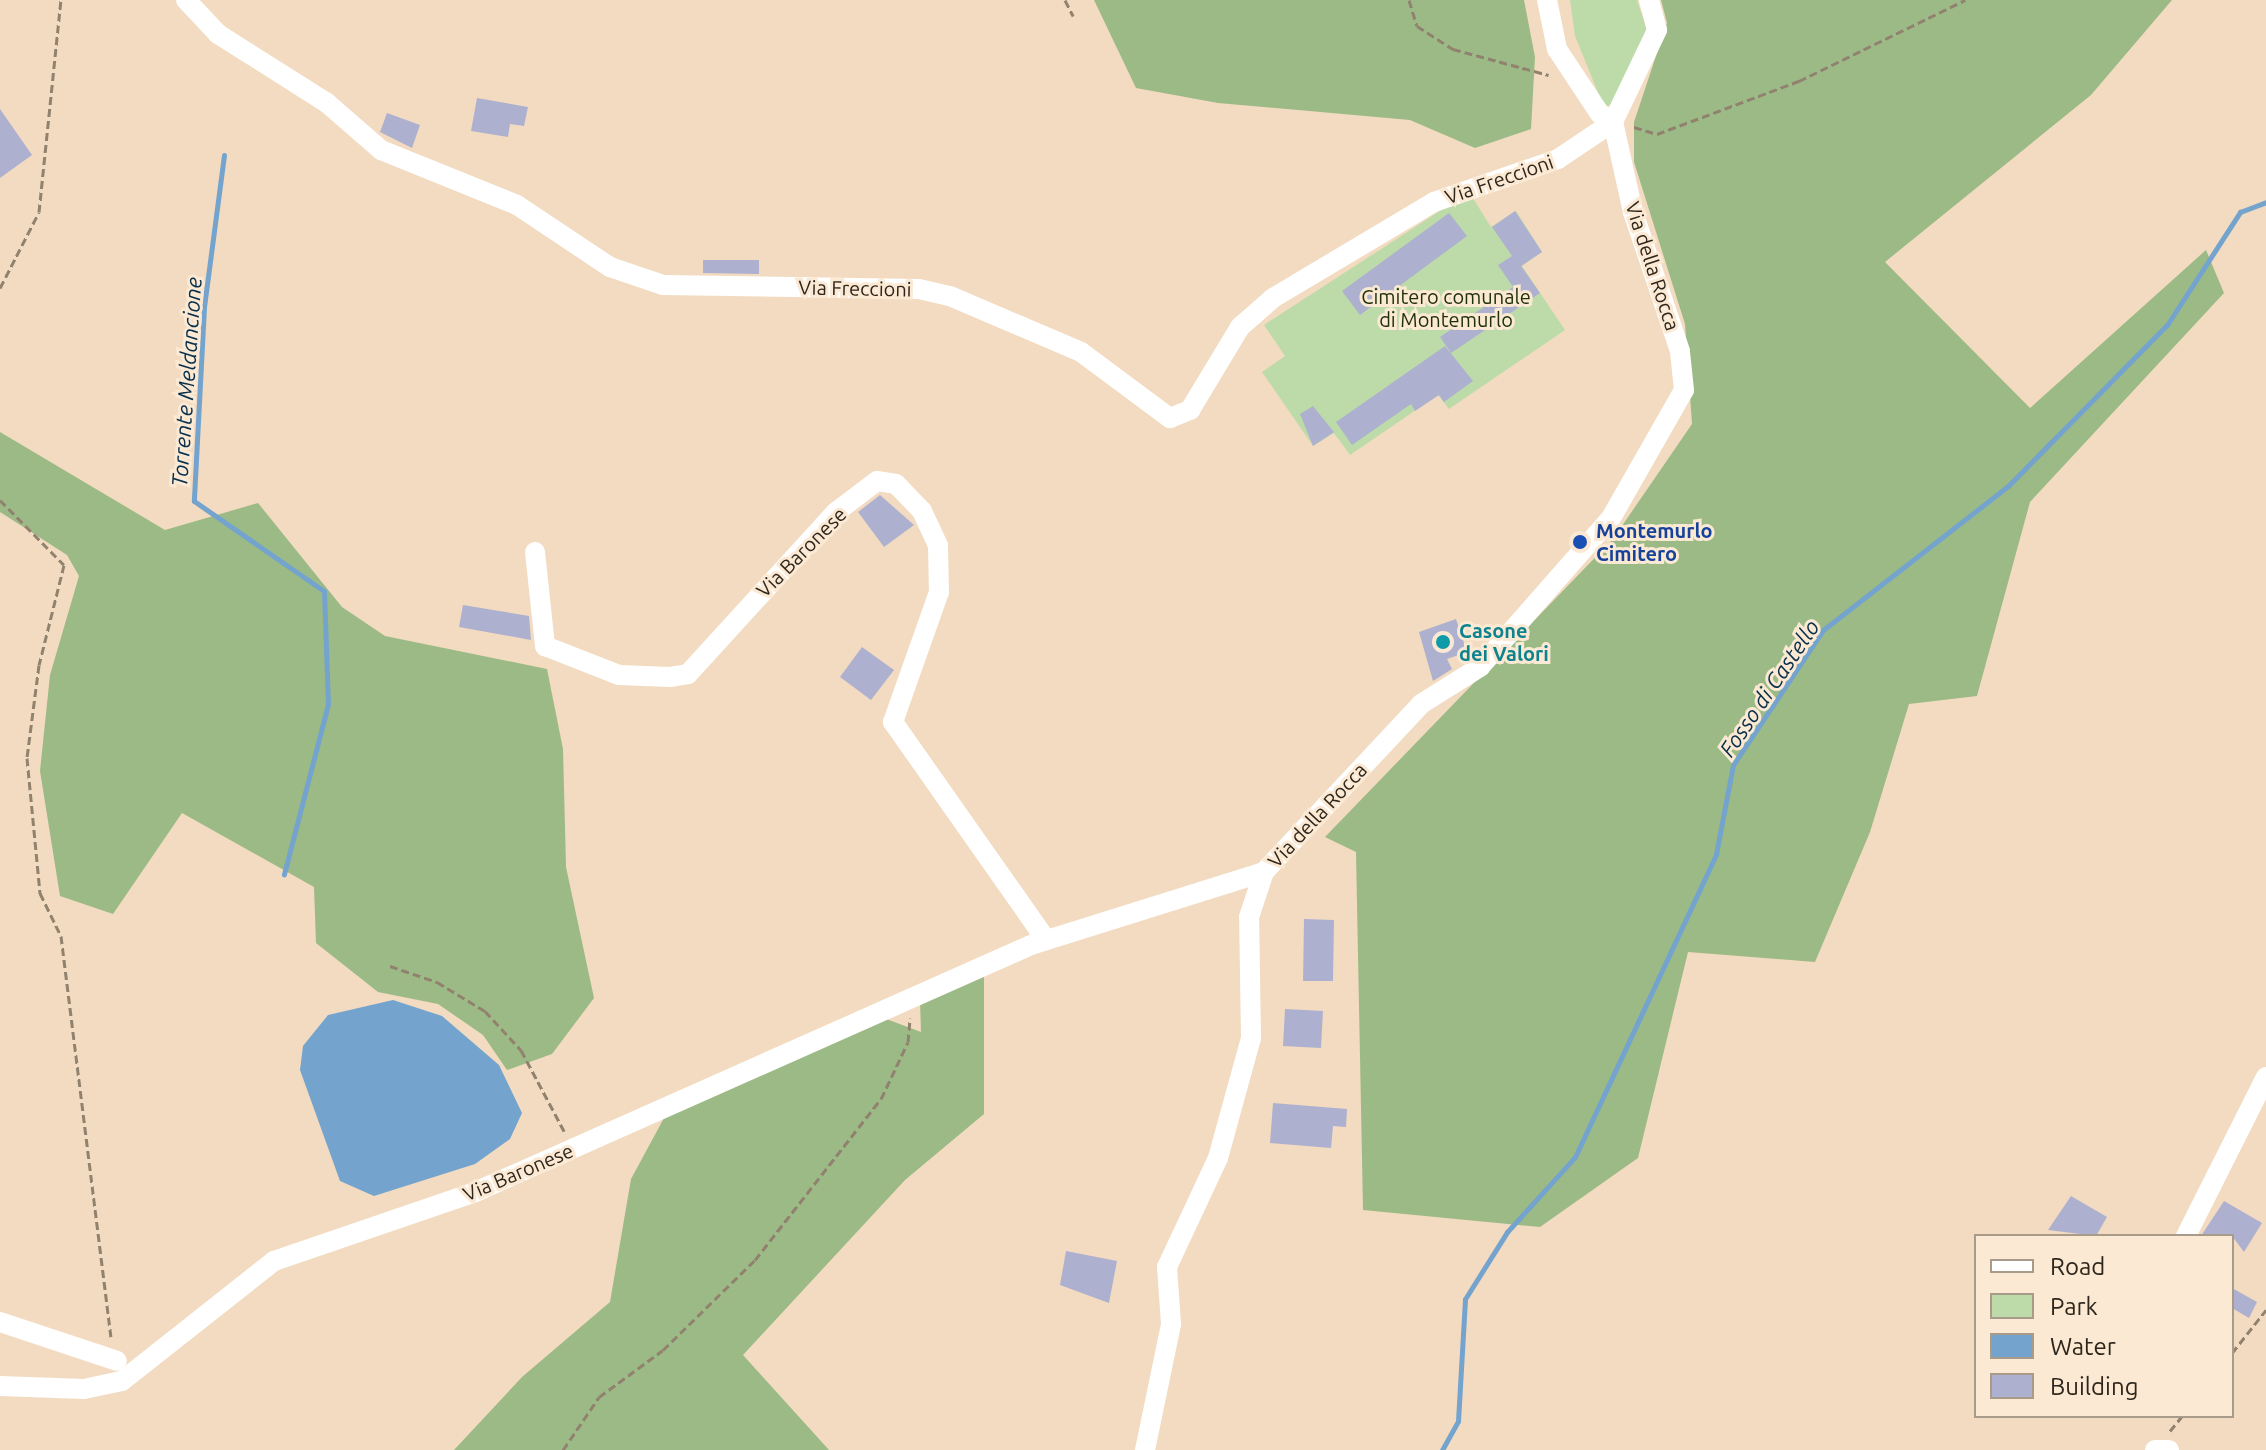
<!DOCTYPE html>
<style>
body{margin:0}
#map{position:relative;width:2266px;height:1450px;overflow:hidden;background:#f2dbc0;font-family:Ubuntu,sans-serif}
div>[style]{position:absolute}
.green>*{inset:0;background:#bddba8}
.forest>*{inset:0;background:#9cba85}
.water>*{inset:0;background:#74a4ce}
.stream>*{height:5px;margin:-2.5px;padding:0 2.5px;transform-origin:2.5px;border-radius:2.5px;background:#74a4ce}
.building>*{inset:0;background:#adb1cf}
.path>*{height:3px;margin-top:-1.5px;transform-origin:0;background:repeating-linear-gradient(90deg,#91826f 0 8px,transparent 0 12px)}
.minor>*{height:20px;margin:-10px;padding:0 10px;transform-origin:10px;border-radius:10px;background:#fff}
.dots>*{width:22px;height:22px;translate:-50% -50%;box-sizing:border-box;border:4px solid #fbe9d3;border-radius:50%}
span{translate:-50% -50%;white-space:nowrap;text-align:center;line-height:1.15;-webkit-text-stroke:6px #fbe9d3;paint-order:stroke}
.street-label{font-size:20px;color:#2e261c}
.park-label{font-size:20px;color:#1d3009}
.transit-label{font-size:20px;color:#164399;font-weight:700}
.left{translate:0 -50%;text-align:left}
.culture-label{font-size:20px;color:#0d838f;font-weight:700}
.water-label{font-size:22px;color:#082f4b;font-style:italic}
.legend{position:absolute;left:1974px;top:1234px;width:260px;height:184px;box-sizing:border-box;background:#fbe9d3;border:2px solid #a99b8a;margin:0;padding:10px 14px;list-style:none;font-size:24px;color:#2e261c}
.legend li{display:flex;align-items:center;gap:16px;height:40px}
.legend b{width:40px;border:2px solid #a99b8a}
</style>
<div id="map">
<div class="green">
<i style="clip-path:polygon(1570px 0,1637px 0,1648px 33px,1613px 106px,1603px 105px,1575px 36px)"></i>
<i style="clip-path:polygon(1469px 192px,1491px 227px,1516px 211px,1542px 252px,1522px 266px,1565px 330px,1449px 409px,1438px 395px,1350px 455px,1334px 433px,1313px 446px,1262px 372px,1285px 356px,1264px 325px)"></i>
</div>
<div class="forest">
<i style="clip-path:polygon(1094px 0,1524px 0,1535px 57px,1531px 129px,1475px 148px,1410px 120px,1218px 103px,1136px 88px)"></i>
<i style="clip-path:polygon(1661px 0,2172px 0,2091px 95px,1885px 262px,2030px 408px,2206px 250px,2224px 293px,2030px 502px,1977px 696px,1909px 704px,1870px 832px,1815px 962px,1688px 952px,1638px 1158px,1540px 1227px,1363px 1210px,1356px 852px,1325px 837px,1613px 539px,1692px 424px,1685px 324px,1634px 162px,1634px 122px,1667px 23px)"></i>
<i style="clip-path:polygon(0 432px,165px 530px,258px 503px,342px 607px,385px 636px,547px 669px,563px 749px,566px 867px,594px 998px,552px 1054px,507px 1070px,483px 1035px,438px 1004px,378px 992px,316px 943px,314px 887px,182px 813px,113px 914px,60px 896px,40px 771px,50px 675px,79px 576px,67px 555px,0 512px)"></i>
<i style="clip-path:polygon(984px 974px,984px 1114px,905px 1180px,743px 1355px,829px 1450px,454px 1450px,522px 1377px,610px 1302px,631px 1179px,664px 1118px,881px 1017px,921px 1032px,920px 1000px)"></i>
</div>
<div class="water">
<i style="clip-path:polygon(393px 1000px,442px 1016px,499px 1065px,522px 1113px,510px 1139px,475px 1164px,374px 1196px,340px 1181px,300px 1070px,303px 1046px,328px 1015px)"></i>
</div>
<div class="stream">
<i style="left:224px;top:155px;width:153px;rotate:97.5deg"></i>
<i style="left:204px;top:307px;width:194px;rotate:93deg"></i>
<i style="left:194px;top:501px;width:158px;rotate:34.7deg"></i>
<i style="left:324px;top:591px;width:113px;rotate:88deg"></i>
<i style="left:328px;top:704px;width:176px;rotate:104.5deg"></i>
<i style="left:1442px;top:1450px;width:33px;rotate:-61deg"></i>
<i style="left:1458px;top:1421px;width:122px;rotate:-86.7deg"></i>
<i style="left:1465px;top:1299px;width:79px;rotate:-57.9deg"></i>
<i style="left:1507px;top:1232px;width:101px;rotate:-47.8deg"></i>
<i style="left:1575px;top:1157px;width:334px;rotate:-65deg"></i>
<i style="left:1716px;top:854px;width:91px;rotate:-79.2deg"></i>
<i style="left:1733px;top:765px;width:162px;rotate:-56.3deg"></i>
<i style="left:1823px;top:630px;width:236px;rotate:-37.9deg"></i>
<i style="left:2009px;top:485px;width:225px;rotate:-45.4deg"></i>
<i style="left:2167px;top:325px;width:135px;rotate:-57.1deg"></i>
<i style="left:2240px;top:212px;width:28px;rotate:-21deg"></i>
</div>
<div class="building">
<i style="clip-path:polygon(477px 98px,528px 107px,524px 126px,510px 124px,508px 137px,471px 131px)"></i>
<i style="clip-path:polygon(0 109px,32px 155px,0 178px)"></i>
<i style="clip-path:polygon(387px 113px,420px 125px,412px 148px,380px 132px)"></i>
<i style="clip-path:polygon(1515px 211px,1542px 252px,1521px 266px,1540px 293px,1451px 353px,1440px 337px,1513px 287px,1498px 265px,1512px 256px,1492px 227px)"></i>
<i style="clip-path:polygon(1449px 213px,1467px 236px,1360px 315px,1342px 291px)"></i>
<i style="clip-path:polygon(703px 260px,759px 260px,759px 274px,703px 273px)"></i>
<i style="clip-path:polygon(1445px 346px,1473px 381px,1444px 402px,1439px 395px,1415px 411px,1411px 404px,1352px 445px,1336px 422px)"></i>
<i style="clip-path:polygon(1313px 406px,1334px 432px,1313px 446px,1300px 414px)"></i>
<i style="clip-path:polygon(880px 495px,914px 525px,884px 547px,858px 512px)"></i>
<i style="clip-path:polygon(463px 605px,529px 616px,531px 640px,459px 627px)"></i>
<i style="clip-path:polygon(1456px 619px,1467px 652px,1447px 659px,1452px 669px,1433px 681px,1419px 632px)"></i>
<i style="clip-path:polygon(862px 647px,894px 670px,871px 700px,840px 677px)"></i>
<i style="clip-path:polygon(1304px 919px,1334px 920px,1333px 981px,1303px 981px)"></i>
<i style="clip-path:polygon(1285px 1009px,1323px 1011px,1321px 1048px,1283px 1046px)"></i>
<i style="clip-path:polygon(1273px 1103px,1347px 1109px,1346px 1127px,1333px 1126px,1331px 1148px,1270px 1143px)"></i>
<i style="clip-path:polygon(2071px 1196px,2107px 1217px,2096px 1236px,2048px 1230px)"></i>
<i style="clip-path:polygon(2224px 1201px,2262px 1223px,2244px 1252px,2232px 1236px,2201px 1236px)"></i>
<i style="clip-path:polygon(1066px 1251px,1117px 1261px,1109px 1303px,1060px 1285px)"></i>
<i style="clip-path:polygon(2232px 1288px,2257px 1302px,2249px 1318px,2232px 1308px)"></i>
</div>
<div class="path">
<i style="left:1065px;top:0;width:18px;rotate:63deg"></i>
<i style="left:1409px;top:0;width:27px;rotate:73deg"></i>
<i style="left:1417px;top:26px;width:43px;rotate:32.6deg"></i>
<i style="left:1453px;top:49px;width:99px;rotate:15.2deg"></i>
<i style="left:1634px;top:127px;width:24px;rotate:17deg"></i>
<i style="left:1657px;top:134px;width:152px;rotate:-20.5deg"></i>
<i style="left:1799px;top:81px;width:185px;rotate:-26deg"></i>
<i style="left:0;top:288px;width:85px;rotate:-62.8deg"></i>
<i style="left:39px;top:212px;width:213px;rotate:-84.1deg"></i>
<i style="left:0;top:500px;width:91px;rotate:45.4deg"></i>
<i style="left:64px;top:565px;width:103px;rotate:104deg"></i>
<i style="left:39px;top:665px;width:94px;rotate:97.4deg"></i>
<i style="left:27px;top:758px;width:136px;rotate:84.5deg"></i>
<i style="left:40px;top:893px;width:48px;rotate:64deg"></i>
<i style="left:61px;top:936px;width:406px;rotate:82.9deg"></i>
<i style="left:390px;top:966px;width:50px;rotate:18.8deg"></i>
<i style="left:437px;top:982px;width:56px;rotate:31.1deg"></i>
<i style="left:485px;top:1011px;width:53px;rotate:47.3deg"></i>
<i style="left:521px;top:1050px;width:92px;rotate:62deg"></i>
<i style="left:2232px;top:1353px;width:55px;rotate:-51.7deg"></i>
<i style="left:2170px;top:1431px;width:19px;rotate:-51deg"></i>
<i style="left:563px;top:1450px;width:64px;rotate:-55.8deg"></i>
<i style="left:599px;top:1397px;width:79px;rotate:-36.3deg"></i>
<i style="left:663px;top:1350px;width:129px;rotate:-44.4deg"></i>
<i style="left:755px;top:1260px;width:204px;rotate:-52deg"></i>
<i style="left:881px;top:1099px;width:63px;rotate:-64.7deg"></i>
<i style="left:908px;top:1042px;width:24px;rotate:-85deg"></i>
</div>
<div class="minor">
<i style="left:186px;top:0;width:47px;rotate:46.7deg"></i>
<i style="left:218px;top:34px;width:129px;rotate:32.3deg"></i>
<i style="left:327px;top:103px;width:72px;rotate:41deg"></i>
<i style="left:381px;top:150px;width:147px;rotate:22deg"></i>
<i style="left:517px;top:205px;width:112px;rotate:33.7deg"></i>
<i style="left:610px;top:267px;width:56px;rotate:18.8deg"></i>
<i style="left:663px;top:285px;width:256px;rotate:0.9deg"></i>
<i style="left:919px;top:289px;width:32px;rotate:13deg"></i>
<i style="left:950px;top:296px;width:142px;rotate:23.1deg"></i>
<i style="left:1081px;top:352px;width:111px;rotate:36.6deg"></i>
<i style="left:1170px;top:418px;width:22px;rotate:-22deg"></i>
<i style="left:1190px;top:410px;width:97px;rotate:-58.9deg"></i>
<i style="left:1240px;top:327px;width:44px;rotate:-41.3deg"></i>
<i style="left:1273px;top:298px;width:187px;rotate:-30.8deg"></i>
<i style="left:1434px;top:202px;width:131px;rotate:-19.1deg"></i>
<i style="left:1558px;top:159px;width:66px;rotate:-33.9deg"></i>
<i style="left:1613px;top:122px;width:102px;rotate:-64.4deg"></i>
<i style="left:1657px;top:30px;width:31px;rotate:-105deg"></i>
<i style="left:535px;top:552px;width:95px;rotate:83.9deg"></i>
<i style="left:545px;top:646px;width:79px;rotate:21.4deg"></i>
<i style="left:619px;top:675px;width:51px;rotate:2.2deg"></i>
<i style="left:670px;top:677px;width:18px;rotate:-9deg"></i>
<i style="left:688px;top:674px;width:219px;rotate:-47.6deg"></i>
<i style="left:836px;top:512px;width:51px;rotate:-37.1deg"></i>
<i style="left:877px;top:481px;width:19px;rotate:9deg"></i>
<i style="left:896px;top:484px;width:37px;rotate:46deg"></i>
<i style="left:922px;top:511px;width:38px;rotate:65deg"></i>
<i style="left:938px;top:546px;width:46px;rotate:88.8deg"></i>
<i style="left:939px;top:592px;width:138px;rotate:109.5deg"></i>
<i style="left:893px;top:722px;width:266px;rotate:54.9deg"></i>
<i style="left:2186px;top:1236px;width:178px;rotate:-63.3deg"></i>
<i style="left:0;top:1322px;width:123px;rotate:18.4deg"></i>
<i style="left:0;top:1386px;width:84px;rotate:2deg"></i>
<i style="left:84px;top:1389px;width:39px;rotate:-12deg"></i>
<i style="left:122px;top:1381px;width:194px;rotate:-38.3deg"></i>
<i style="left:274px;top:1261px;width:213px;rotate:-18.9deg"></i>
<i style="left:475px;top:1192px;width:608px;rotate:-23.95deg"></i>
<i style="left:1031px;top:945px;width:244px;rotate:-17.4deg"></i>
<i style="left:1145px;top:1450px;width:129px;rotate:-78.3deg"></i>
<i style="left:1171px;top:1324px;width:57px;rotate:-94deg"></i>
<i style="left:1167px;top:1267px;width:120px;rotate:-64.9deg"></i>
<i style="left:1218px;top:1158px;width:124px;rotate:-74.6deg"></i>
<i style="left:1251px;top:1038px;width:121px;rotate:-90.9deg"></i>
<i style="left:1249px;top:917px;width:47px;rotate:-71.6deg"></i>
<i style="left:1264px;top:872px;width:230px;rotate:-46.9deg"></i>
<i style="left:1421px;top:704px;width:70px;rotate:-32.1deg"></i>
<i style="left:1480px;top:667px;width:198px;rotate:-48.7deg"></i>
<i style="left:1611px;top:518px;width:147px;rotate:-60.3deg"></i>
<i style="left:1684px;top:390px;width:39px;rotate:-96deg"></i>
<i style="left:1680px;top:351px;width:147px;rotate:-108.7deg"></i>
<i style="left:1633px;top:212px;width:92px;rotate:-102.5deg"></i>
<i style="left:1613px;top:122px;width:15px;rotate:-148deg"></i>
<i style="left:1600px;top:114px;width:78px;rotate:-123.5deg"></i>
<i style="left:1557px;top:49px;width:50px;rotate:-101.5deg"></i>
<i style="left:2155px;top:1450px;width:14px"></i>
</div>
<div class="dots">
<i style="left:1580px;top:542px;background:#1a4fb4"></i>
<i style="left:1443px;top:642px;background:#0f9aa8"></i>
</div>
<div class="street-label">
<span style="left:1499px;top:179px;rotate:-19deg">Via Freccioni</span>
<span style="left:1653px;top:266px;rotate:72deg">Via della Rocca</span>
<span style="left:855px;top:288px;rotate:1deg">Via Freccioni</span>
<span style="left:801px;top:552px;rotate:-45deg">Via Baronese</span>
<span style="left:1317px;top:815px;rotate:-47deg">Via della Rocca</span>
<span style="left:518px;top:1172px;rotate:-23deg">Via Baronese</span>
</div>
<div class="park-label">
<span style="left:1446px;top:308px">Cimitero comunale<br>di Montemurlo</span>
</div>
<div class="transit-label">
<span class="left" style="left:1596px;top:542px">Montemurlo<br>Cimitero</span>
</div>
<div class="culture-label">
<span class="left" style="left:1459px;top:642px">Casone<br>dei Valori</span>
</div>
<div class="water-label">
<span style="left:186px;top:382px;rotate:-86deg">Torrente Meldancione</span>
<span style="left:1769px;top:688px;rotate:-56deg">Fosso di Castello</span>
</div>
<ul class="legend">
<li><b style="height:10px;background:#fff"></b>Road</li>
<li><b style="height:22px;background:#bddba8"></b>Park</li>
<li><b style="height:22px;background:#74a4ce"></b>Water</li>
<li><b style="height:22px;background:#adb1cf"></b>Building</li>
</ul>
</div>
